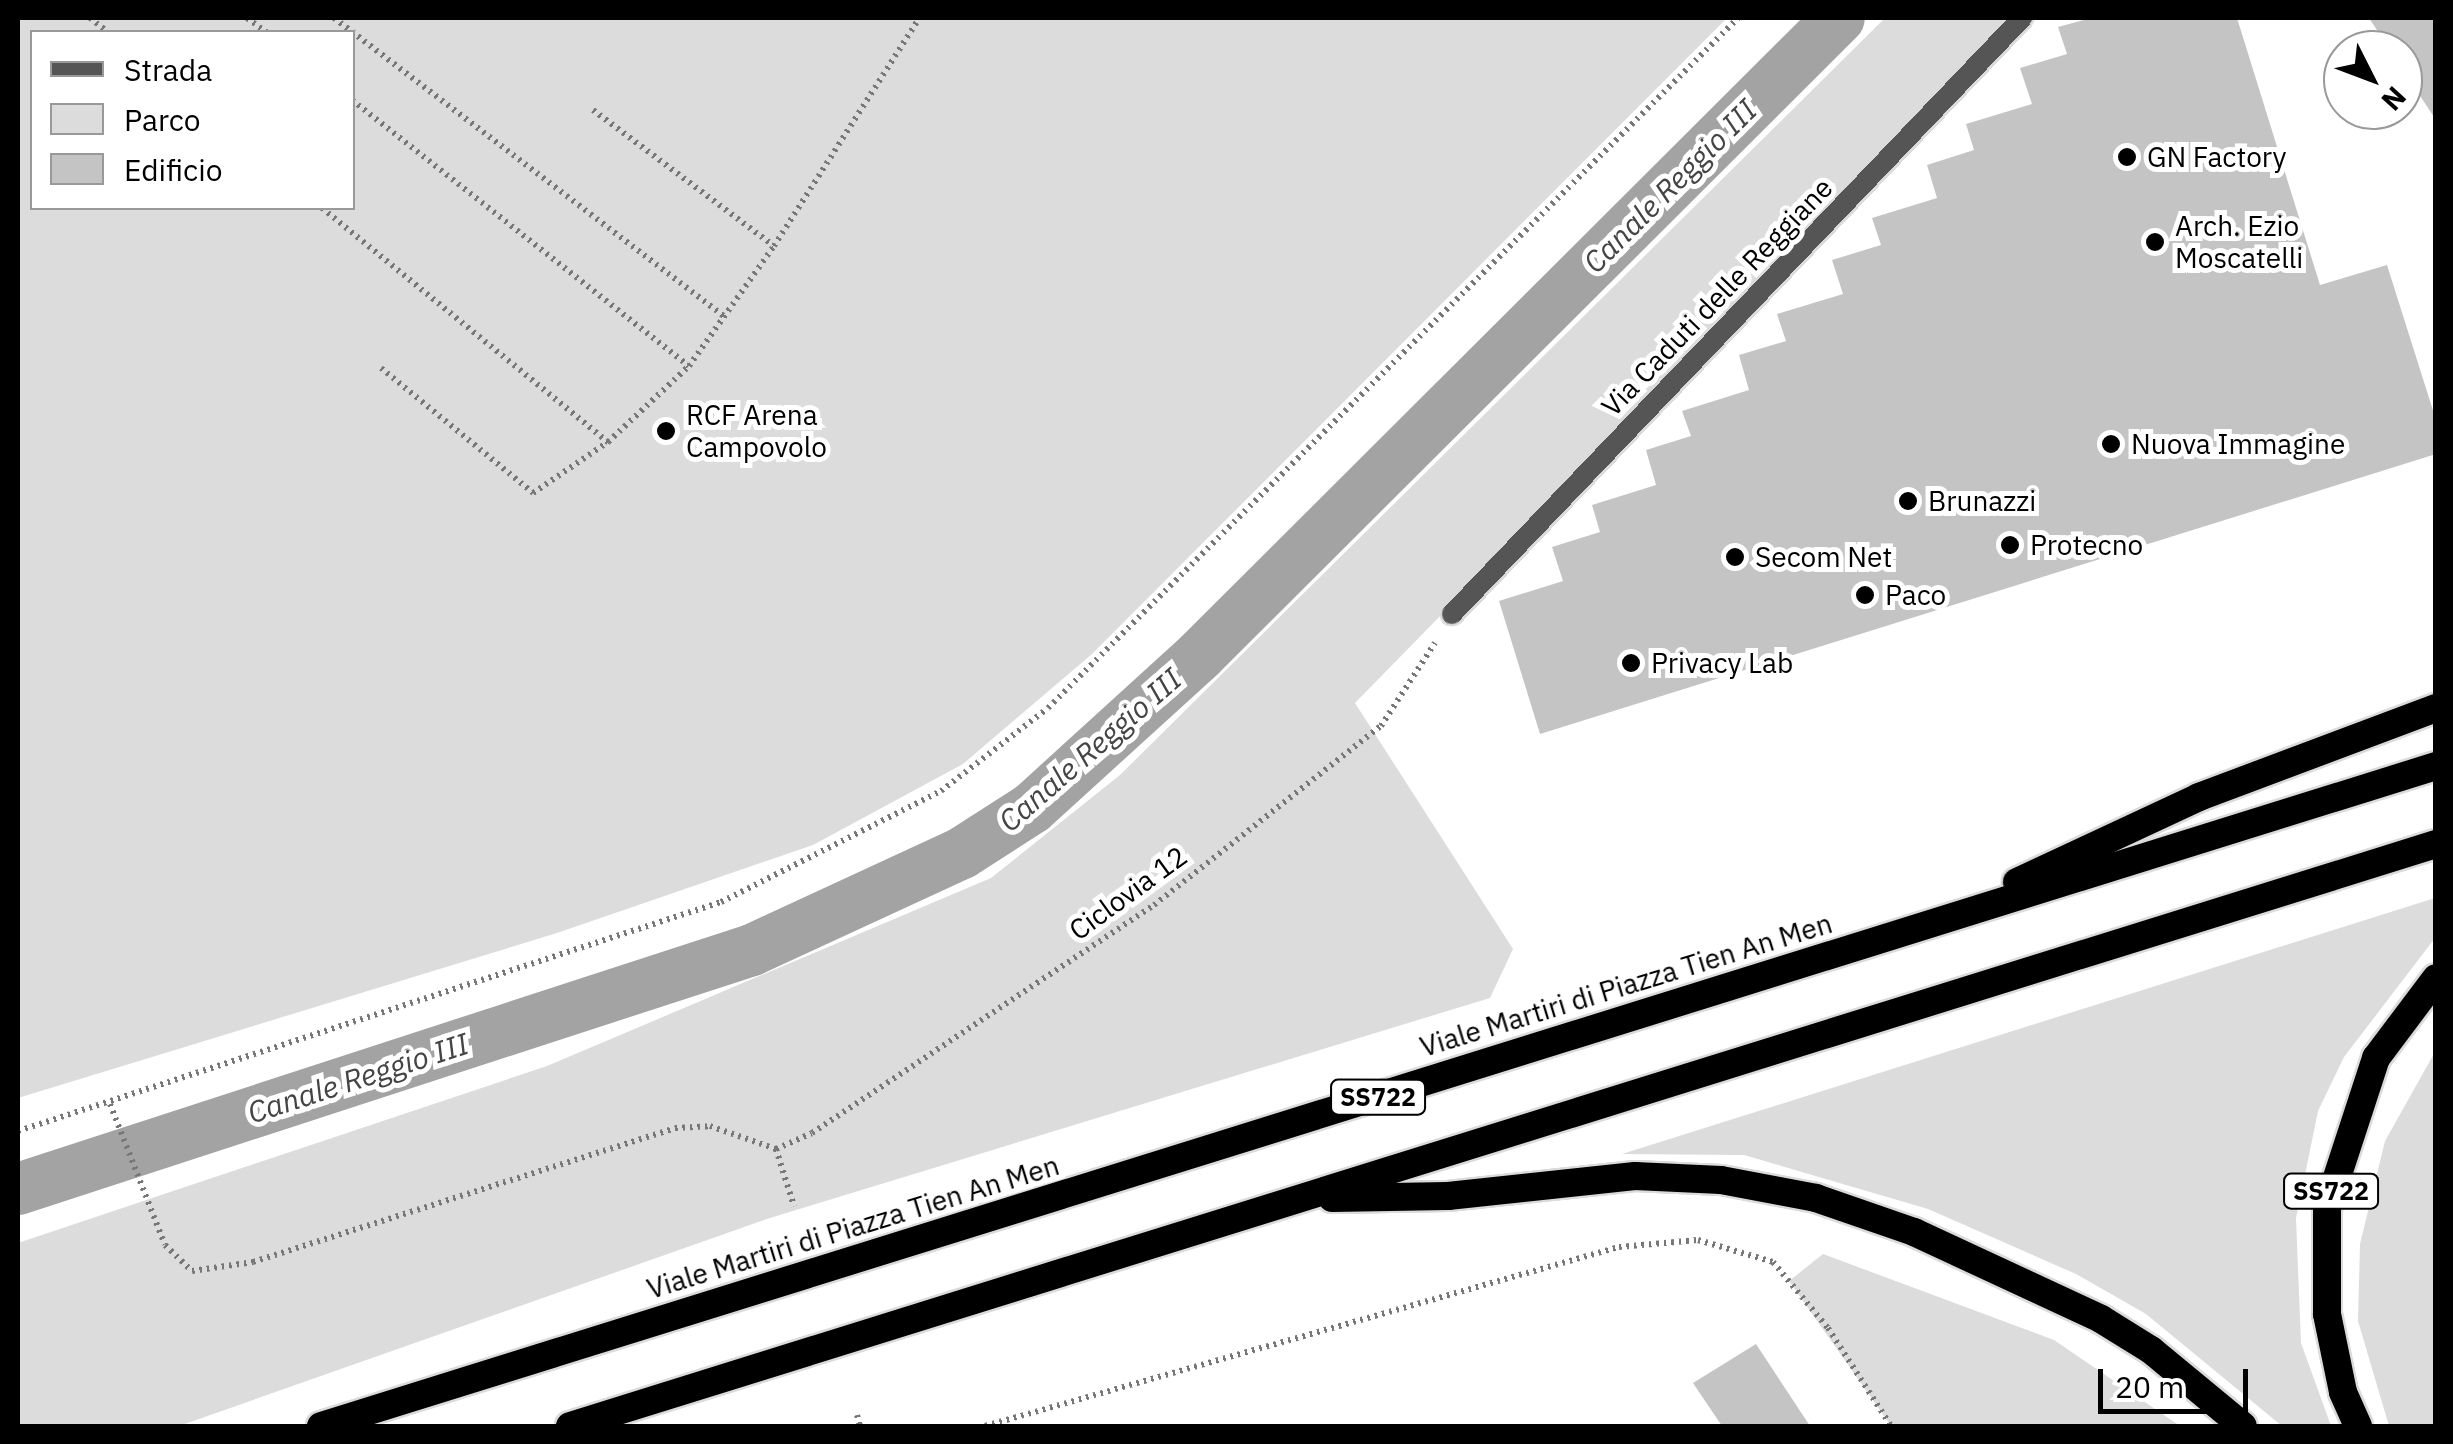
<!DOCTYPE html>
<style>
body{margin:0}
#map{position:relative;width:2453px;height:1444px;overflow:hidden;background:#fff;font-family:"IBM Plex Sans",sans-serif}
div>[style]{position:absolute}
.green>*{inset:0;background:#dcdcdc}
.canal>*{height:52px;margin:-26px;padding:0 26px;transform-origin:26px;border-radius:26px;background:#a3a3a3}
.building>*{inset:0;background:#c4c4c4}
.path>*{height:6px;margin-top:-3px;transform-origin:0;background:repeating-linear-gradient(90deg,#777 0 2.5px,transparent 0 7.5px)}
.roads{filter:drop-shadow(2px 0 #dbdbdb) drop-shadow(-2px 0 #dbdbdb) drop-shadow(0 2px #dbdbdb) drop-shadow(0 -2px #dbdbdb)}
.minor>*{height:20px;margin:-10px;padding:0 10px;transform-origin:10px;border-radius:10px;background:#555}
.trunk>*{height:28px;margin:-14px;padding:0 14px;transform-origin:14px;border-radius:14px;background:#000}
.dots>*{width:28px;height:28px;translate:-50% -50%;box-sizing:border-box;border:5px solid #fff;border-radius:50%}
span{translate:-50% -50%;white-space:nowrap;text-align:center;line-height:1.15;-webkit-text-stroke:10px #fff;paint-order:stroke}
.shield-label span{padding:2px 8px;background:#fff;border:2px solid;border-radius:8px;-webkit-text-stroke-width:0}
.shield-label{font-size:25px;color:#000;font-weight:700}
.poi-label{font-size:28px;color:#000}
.left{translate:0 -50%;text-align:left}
.street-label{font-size:28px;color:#000}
.water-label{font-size:30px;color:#444;font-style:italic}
.frame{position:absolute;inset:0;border:20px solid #000;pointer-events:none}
.legend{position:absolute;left:30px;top:30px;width:325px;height:180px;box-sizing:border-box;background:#fff;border:2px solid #999;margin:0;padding:12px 18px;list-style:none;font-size:30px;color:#000}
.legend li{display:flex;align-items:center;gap:20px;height:50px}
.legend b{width:50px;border:2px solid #999}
.north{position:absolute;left:2323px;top:30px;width:100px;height:100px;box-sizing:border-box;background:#fff;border:2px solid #999;border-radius:50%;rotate:132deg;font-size:28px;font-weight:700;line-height:40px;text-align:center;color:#000}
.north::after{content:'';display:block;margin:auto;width:35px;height:45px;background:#000;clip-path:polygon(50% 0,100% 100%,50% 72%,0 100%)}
.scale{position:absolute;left:2098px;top:1369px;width:150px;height:45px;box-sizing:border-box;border:5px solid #000;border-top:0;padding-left:12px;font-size:30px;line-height:35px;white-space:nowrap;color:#000;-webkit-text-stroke:8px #fff;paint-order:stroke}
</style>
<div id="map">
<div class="green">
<i style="clip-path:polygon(evenodd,18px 18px,1727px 18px,1092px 654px,963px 764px,813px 845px,557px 933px,18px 1098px,18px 18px,32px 32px,352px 32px,352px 208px,32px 208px,32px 32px)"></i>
<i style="clip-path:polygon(1885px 18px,2025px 18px,1355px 703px,1513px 949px,1490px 998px,770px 1218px,179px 1426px,18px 1426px,18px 1243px,547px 1066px,991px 878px,1120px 775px)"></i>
<i style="clip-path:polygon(2435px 898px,2435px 938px,2344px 1057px,2318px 1111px,2307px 1165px,2296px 1218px,2301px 1343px,2331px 1426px,2282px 1426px,2146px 1314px,2076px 1274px,1928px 1209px,1744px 1155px,1622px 1154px)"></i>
<i style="clip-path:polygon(2435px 1052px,2435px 1426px,2389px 1426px,2358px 1321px,2360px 1244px,2385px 1141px)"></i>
<i style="clip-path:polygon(1823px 1254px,2054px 1340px,2180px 1426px,1891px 1426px,1789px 1281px)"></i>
</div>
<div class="canal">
<i style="left:18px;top:1189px;width:772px;rotate:-18.04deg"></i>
<i style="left:752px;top:950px;width:231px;rotate:-24.8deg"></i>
<i style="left:962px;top:853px;width:83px;rotate:-32.7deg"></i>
<i style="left:1032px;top:808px;width:227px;rotate:-42.3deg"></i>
<i style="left:1200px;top:655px;width:902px;rotate:-44.91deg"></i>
</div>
<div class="building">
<i style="clip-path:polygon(2091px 18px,2237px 18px,2320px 285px,2387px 265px,2436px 420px,2436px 454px,1540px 734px,1499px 601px,1563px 581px,1552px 547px,1600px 532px,1592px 505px,1656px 485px,1646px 450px,1691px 436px,1682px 411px,1749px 390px,1739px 355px,1786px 341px,1777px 314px,1843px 294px,1832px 260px,1881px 245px,1872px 218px,1937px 198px,1927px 165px,1974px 150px,1966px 124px,2032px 104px,2020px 68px,2067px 54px,2058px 27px)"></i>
<i style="clip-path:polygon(2369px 18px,2436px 18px,2436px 120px,2403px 70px,2403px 50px,2390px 50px)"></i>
<i style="clip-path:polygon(1756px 1344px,1810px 1426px,1722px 1426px,1693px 1383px)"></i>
</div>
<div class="path">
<i style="left:90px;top:18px;width:23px;rotate:38deg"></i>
<i style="left:247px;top:18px;width:24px;rotate:36deg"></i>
<i style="left:334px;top:18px;width:492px;rotate:37.4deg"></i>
<i style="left:352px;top:100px;width:429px;rotate:38.3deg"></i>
<i style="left:593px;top:110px;width:226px;rotate:36.9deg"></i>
<i style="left:322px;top:208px;width:370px;rotate:39.3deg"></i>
<i style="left:381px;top:368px;width:197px;rotate:39.4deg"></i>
<i style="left:533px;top:493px;width:91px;rotate:-34.2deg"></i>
<i style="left:608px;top:442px;width:111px;rotate:-43.2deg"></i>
<i style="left:689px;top:366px;width:147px;rotate:-54.7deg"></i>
<i style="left:774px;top:246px;width:270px;rotate:-57.5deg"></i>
<i style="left:110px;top:1104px;width:151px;rotate:68.7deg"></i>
<i style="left:165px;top:1245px;width:37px;rotate:44deg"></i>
<i style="left:192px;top:1271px;width:62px;rotate:-8.4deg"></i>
<i style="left:253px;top:1262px;width:443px;rotate:-17.6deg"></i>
<i style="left:675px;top:1128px;width:35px;rotate:-3deg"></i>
<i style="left:710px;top:1126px;width:70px;rotate:19.2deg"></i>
<i style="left:776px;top:1149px;width:60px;rotate:72.5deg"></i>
<i style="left:18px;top:1131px;width:739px;rotate:-18.04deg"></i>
<i style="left:721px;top:902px;width:246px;rotate:-26.8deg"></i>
<i style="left:941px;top:791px;width:135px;rotate:-37.8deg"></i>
<i style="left:1048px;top:708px;width:976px;rotate:-45deg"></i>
<i style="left:776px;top:1149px;width:39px;rotate:-24deg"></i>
<i style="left:812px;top:1133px;width:411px;rotate:-33.7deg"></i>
<i style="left:1154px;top:905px;width:289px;rotate:-38.3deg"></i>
<i style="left:1381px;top:726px;width:99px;rotate:-57deg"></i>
<i style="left:857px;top:1415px;width:11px;rotate:75deg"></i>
<i style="left:985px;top:1426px;width:659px;rotate:-15.77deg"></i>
<i style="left:1619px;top:1247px;width:79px;rotate:-5.1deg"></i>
<i style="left:1698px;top:1240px;width:78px;rotate:16.3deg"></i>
<i style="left:1773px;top:1262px;width:86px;rotate:50.2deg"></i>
<i style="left:1828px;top:1328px;width:117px;rotate:57.3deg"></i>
</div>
<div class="roads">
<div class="minor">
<i style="left:1452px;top:614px;width:825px;rotate:-46.28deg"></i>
</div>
<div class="trunk">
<i style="left:2017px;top:882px;width:201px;rotate:-25deg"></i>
<i style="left:2199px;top:797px;width:253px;rotate:-20.6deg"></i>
<i style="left:1332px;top:1198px;width:116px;rotate:-1deg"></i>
<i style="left:1448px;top:1196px;width:188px;rotate:-6.1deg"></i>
<i style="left:1635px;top:1176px;width:86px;rotate:2.7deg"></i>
<i style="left:1721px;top:1180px;width:97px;rotate:10.7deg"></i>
<i style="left:1816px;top:1198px;width:104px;rotate:19.1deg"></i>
<i style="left:1914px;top:1232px;width:206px;rotate:24.9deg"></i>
<i style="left:2101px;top:1319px;width:59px;rotate:31.8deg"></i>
<i style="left:2151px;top:1350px;width:119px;rotate:39.6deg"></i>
<i style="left:321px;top:1426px;width:2216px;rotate:-17.33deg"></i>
<i style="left:570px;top:1426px;width:1955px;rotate:-17.32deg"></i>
<i style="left:2358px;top:1426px;width:37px;rotate:-114deg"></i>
<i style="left:2343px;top:1392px;width:80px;rotate:-101.6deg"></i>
<i style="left:2327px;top:1314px;width:106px;rotate:-90deg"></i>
<i style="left:2327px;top:1208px;width:158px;rotate:-71.9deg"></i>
<i style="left:2376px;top:1058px;width:100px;rotate:-53.1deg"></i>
</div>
</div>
<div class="dots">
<i style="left:2127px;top:157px;background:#000"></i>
<i style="left:2155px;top:242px;background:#000"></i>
<i style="left:666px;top:431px;background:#000"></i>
<i style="left:2111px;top:444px;background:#000"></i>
<i style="left:1908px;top:501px;background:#000"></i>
<i style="left:2010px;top:545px;background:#000"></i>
<i style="left:1735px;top:557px;background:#000"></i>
<i style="left:1865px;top:595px;background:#000"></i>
<i style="left:1631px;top:663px;background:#000"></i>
</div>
<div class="shield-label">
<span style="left:1378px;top:1097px">SS722</span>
<span style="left:2331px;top:1191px">SS722</span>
</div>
<div class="poi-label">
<span class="left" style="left:2147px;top:157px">GN Factory</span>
<span class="left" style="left:2175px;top:242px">Arch. Ezio<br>Moscatelli</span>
<span class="left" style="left:686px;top:431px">RCF Arena<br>Campovolo</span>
<span class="left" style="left:2131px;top:444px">Nuova Immagine</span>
<span class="left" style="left:1928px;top:501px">Brunazzi</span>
<span class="left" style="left:2030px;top:545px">Protecno</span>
<span class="left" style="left:1755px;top:557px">Secom Net</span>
<span class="left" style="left:1885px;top:595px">Paco</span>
<span class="left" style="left:1651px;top:663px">Privacy Lab</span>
</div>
<div class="street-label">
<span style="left:1717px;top:297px;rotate:-46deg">Via Caduti delle Reggiane</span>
<span style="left:1128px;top:893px;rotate:-36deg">Ciclovia 12</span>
<span style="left:1626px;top:985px;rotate:-17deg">Viale Martiri di Piazza Tien An Men</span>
<span style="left:853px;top:1227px;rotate:-17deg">Viale Martiri di Piazza Tien An Men</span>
</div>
<div class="water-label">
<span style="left:1670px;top:186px;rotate:-45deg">Canale Reggio III</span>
<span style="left:1090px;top:750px;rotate:-41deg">Canale Reggio III</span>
<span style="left:358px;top:1078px;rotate:-18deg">Canale Reggio III</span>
</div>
<div class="frame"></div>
<ul class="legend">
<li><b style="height:12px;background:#555"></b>Strada</li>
<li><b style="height:28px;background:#dcdcdc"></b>Parco</li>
<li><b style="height:28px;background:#c4c4c4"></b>Edificio</li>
</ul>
<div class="north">N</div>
<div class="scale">20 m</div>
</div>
